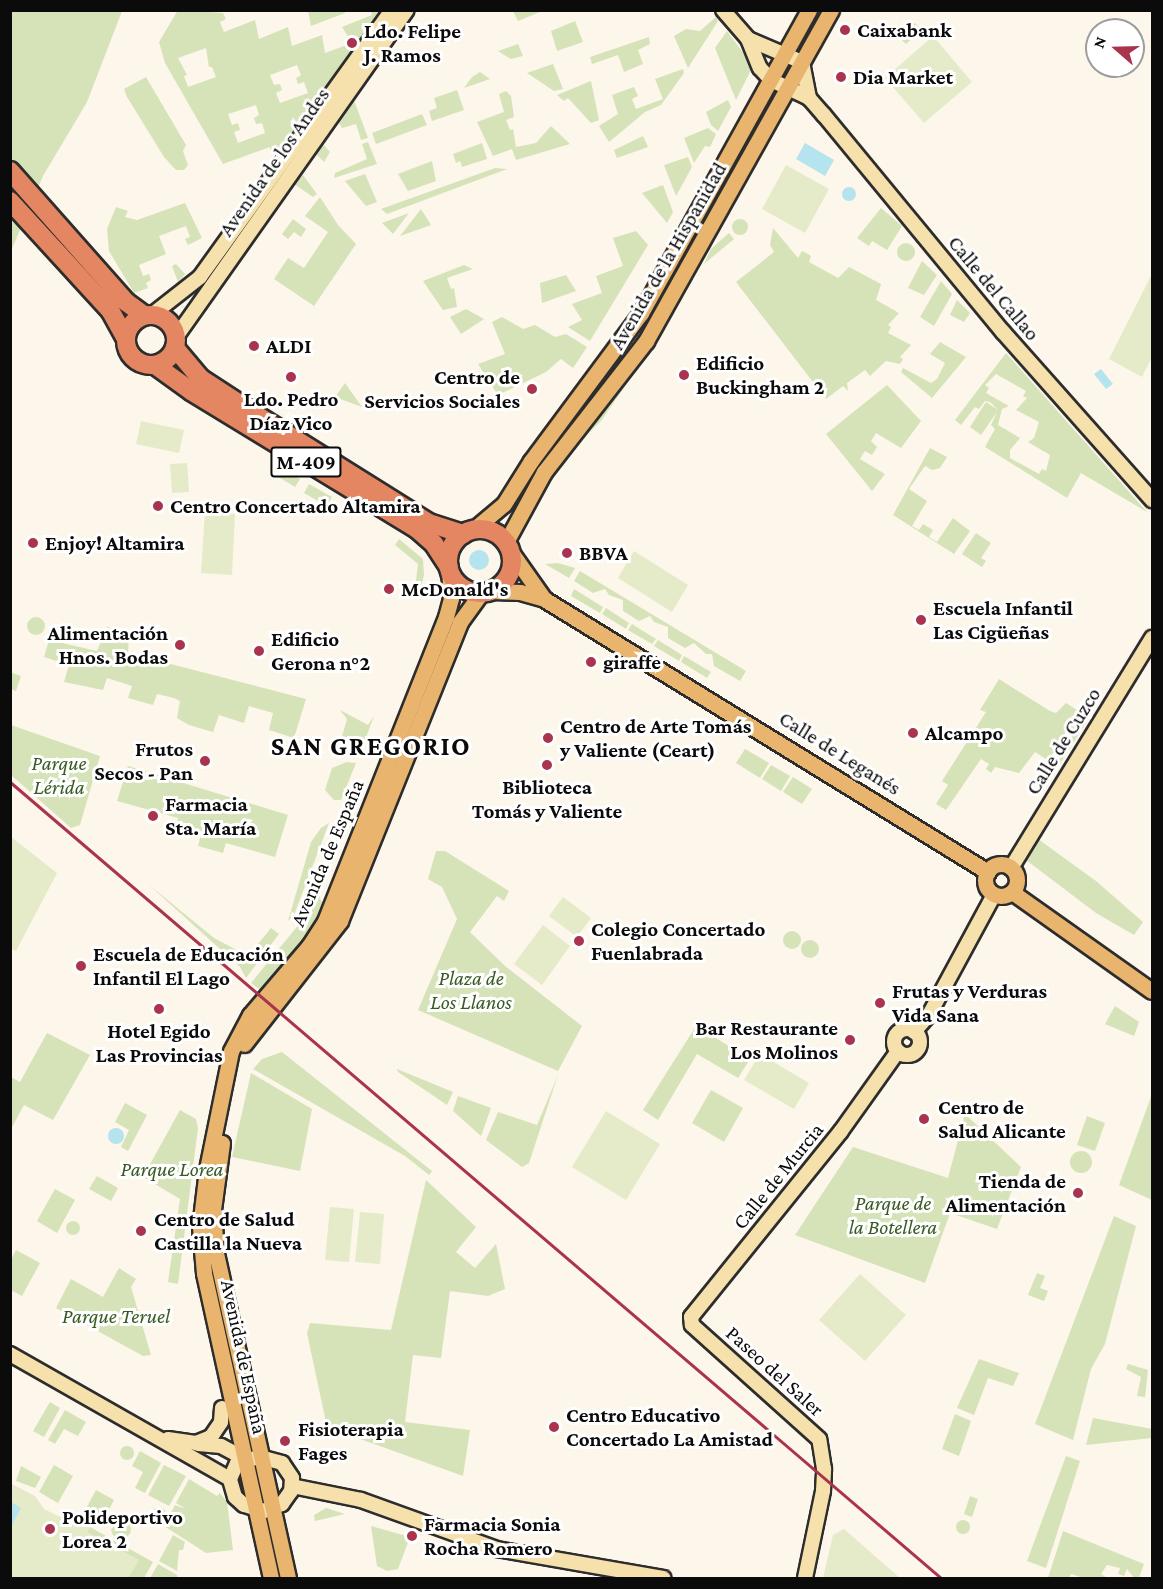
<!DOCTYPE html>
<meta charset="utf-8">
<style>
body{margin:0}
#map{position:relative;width:1163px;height:1589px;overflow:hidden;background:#fdf6eb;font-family:"Crimson Pro",serif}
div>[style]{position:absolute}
.green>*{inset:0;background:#d6e3b9}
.round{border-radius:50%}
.pitch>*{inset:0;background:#e5ebc9}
.water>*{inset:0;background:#b5e3ee}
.roads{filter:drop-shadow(2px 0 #2d2d2d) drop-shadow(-2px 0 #2d2d2d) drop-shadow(0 2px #2d2d2d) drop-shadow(0 -2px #2d2d2d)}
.secondary>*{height:14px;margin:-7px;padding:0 7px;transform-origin:7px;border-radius:7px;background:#f6e1ad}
.secondary>.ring{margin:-7px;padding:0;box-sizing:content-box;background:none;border:14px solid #f6e1ad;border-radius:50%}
.primary>*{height:15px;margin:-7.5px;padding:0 7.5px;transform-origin:7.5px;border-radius:7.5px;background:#e9b56e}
.primary>.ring{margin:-7.5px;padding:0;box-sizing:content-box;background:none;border:15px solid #e9b56e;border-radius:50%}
.highway>*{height:18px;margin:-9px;padding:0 9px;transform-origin:9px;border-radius:9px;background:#e48661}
.highway>.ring{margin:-9px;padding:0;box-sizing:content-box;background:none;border:18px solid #e48661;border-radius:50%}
.rail>*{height:3px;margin:-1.5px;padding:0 1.5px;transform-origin:1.5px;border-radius:1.5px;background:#aa334e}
.dots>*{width:16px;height:16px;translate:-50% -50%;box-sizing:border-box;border:3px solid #fff;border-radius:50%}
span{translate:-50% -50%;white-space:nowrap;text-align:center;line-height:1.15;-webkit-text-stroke:6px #fff;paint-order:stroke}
.shield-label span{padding:2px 4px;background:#fff;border:2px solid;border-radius:4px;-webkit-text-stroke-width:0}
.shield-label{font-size:20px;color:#0b0b0b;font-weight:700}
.poi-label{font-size:21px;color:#0b0b0b;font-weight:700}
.left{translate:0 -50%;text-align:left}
.right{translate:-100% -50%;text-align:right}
.street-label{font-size:21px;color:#0b0b0b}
.park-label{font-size:21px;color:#385a23;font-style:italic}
.district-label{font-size:27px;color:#0b0b0b;font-weight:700;letter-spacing:1.5px}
.frame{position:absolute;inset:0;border:12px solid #0b0b0b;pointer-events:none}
.north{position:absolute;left:1085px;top:18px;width:60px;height:60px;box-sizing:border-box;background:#fff;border:2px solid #9d9d9d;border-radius:50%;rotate:290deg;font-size:16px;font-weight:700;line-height:24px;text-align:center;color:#0b0b0b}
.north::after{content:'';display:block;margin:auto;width:21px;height:27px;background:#aa334e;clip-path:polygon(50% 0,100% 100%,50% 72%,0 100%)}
</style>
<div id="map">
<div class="green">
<i style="clip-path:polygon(evenodd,178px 10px,223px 13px,226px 19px,220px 22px,224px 32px,255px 20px,259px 39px,288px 27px,292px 46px,322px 35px,325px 53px,352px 43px,342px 27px,372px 15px,371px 11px,380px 11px,279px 150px,271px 153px,270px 147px,223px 164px,165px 63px,159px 42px,178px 10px,206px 48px,209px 67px,212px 67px,216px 77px,188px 87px,184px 76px,187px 75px,178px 58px,206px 48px,178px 10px,297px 65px,301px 75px,296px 78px,298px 84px,304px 82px,308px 93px,280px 103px,276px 93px,282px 90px,280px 84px,274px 85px,270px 75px,297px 65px,178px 10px,256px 105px,259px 115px,254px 118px,256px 124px,262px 123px,265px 133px,238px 143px,234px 132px,240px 130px,238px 123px,232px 125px,228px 114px,256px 105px)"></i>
<i style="clip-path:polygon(11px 11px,122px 11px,87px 102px,43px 176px,11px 251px)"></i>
<i style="clip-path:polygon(308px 11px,344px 11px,345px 13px,311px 26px)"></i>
<i style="clip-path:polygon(513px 11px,539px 11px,540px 12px,518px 21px)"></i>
<i style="clip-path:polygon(716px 17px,718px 21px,688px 68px,674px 36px,686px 29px,700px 31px)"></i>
<i style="clip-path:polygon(575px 21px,583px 42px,557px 51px,551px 31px)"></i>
<i style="clip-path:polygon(913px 22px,922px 29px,906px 44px,902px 40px)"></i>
<i style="clip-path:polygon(727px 31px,753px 66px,736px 100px,715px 48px)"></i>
<i style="clip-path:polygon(649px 37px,650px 44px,638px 50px,643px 64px,624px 72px,618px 55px,592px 64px,590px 57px)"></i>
<i style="clip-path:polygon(518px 44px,523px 56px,511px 59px,498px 51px)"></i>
<i style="clip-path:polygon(553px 64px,563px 89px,554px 91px,527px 73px)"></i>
<i style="clip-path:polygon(683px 69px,684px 73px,661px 105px,645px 112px,609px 142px,599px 126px,618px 114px,612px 95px,634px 87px,638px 96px,632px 99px,636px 109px,663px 99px,655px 79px)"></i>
<i style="clip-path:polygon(480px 72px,490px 79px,464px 88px,472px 77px)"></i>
<i style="clip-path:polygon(146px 77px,186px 145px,183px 151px,188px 165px,184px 170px,176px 170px,164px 157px,127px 97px,124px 89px)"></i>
<i style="clip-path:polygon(591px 81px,599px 120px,591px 123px,568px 98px,564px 101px,557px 95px)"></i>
<i style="clip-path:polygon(457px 90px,464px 110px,432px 121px,429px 111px,437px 108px,434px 98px)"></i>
<i style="clip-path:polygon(506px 91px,511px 96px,514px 117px,506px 120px,510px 130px,513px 129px,516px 147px,536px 143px,551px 126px,570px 144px,516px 160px,512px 149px,493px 156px,477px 122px,504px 112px,499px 94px)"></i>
<i style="clip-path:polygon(354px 100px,368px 138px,361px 140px,356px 124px,342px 128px,337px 119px)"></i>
<i style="clip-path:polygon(728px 100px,731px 107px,718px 131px,711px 125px,706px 112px)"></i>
<i style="clip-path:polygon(422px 114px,427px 125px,376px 144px,372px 133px)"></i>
<i style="clip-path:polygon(708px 128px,716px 134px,710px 147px,705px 146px,694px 163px,684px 138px)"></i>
<i style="clip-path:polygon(643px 136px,648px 147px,617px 158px,614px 150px)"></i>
<i style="clip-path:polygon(368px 142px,377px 164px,334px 178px,335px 173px,367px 159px,362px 144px)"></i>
<i style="clip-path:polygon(482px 143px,487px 159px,462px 167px,460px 161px,456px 163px,453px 154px)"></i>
<i style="clip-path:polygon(323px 144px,330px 152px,324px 162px,316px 154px)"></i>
<i style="clip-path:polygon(688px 157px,692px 167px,676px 196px,664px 165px)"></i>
<i style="clip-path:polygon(432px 161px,436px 181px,408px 191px,398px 174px)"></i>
<i style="clip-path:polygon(495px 168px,507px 169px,387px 214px,381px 209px)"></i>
<i style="clip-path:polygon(365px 174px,377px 202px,366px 206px,345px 181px)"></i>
<i style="clip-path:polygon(303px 175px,317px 194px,313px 197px,294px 184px)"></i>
<i style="clip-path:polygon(663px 185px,673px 212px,667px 223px,642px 193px)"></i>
<i style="clip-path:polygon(320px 197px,338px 225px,356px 244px,314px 306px,274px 279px,288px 258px,304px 268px,328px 232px,305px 216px)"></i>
<i style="clip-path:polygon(185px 203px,202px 238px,188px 245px,185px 239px,190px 237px,186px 226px,159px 236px,166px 254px,139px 265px,143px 276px,149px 274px,151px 280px,146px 283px,148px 288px,134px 293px,109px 251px,107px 229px,116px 207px,128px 211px,125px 217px,137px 220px)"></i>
<i style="clip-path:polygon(881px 208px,902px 226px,887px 250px,872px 241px,869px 246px,857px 238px)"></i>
<i style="clip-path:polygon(421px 209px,431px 225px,400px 236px)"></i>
<i style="clip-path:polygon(409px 213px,393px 234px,382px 223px)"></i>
<i class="round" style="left:732px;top:219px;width:16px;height:16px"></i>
<i style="clip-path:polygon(293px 219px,306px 229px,301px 237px,294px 232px,288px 239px,282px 234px)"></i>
<i style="clip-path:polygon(773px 228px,798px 258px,802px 251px,808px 254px,811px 256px,809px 262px,838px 278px,849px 267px,881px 284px,876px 300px,899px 313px,888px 325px,891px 327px,888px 333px,911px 345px,900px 357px,903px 359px,900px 364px,886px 361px,870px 376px,865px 370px,847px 383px,848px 391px,843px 386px,826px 399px,736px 282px,774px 252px,770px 245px)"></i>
<i style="clip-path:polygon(636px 231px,648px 245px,590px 341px,568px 327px,582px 320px,572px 304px,602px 293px,596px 276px,623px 266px,613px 238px)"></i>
<i style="clip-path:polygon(729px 233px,734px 239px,704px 264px,711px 249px)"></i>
<i class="round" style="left:897px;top:243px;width:18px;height:18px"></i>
<i style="clip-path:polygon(922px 261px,937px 275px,924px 295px,908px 288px)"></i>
<i style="clip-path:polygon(176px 264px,185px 274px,178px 282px,172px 266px)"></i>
<i style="clip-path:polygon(464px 265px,473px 269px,447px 278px,451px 289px,454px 288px,457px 307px,443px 310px,423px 281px)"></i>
<i style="clip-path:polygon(566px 275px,576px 291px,542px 303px,540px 283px)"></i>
<i style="clip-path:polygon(941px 281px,952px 294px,934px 326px,920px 317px)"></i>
<i style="clip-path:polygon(957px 300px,970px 313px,964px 322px,950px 315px)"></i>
<i style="clip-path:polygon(466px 309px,484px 319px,461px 334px,450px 317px)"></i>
<i style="clip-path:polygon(502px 317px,523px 329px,535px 325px,555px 337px,566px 334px,587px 347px,573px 368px,561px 359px,546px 372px,498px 395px,478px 364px,505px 354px,492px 322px)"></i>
<i style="clip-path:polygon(940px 342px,966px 357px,932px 398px,901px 372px,903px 368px,931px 383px,937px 379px,945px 363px,930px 354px)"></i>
<i style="clip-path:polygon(evenodd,1006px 353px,1147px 512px,1081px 473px,1067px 498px,985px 447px,995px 429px,991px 425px,997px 412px,981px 435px,970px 427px,986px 402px,998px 410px,990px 402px,985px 401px,979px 409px,975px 407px,961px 425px,955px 420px,1006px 353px,996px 374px,1026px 391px,1023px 396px,1027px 398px,1016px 410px,1039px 422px,1034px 438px,1028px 442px,1050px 455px,1046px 471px,1042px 469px,1039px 474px,1010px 458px,1010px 450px,1020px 438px,998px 425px,1002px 409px,1009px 406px,986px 393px,989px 388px,985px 385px,996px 374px)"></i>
<i style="clip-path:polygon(632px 376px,601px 421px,579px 443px,599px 419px)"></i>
<i style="clip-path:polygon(345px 383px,362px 407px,335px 397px)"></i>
<i style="clip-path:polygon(887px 385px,921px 421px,901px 448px,876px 433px,871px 441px,877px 447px,872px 455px,865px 451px,860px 459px,885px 474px,872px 491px,826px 434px)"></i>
<i style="clip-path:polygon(930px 448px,947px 457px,940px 468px,932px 470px,925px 466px,909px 489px,927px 501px,912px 526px,919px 530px,923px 524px,933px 530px,929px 537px,937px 542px,953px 518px,970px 531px,954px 554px,893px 515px)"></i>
<i style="clip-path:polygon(275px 464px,300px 479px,295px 487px,270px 472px)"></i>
<i style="clip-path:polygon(309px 484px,332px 497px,327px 506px,304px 493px)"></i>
<i style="clip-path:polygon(976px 533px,991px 543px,981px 558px,986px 561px,982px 567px,962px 554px)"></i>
<i style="clip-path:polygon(399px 539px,423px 559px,424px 575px,419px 596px,414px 595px,418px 564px,395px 545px)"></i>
<i style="clip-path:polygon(558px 563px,575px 568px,569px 578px,545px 564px)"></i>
<i style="clip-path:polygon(580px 571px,746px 671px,740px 681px,714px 666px,712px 654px,706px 654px,694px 643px,685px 648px,668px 638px,668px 627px,654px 622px,650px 616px,639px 621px,623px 611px,623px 600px,609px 595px,605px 589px,593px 593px,574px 581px)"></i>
<i style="clip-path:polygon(574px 589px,603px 607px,600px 613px,571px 596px)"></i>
<i style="clip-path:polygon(606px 608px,629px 623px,626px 629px,602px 614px)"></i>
<i class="round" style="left:27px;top:617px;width:18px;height:18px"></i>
<i style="clip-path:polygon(632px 624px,656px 639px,652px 644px,628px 630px)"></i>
<i style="clip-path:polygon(107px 627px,129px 634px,128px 653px,306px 699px,294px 738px,269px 730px,273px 713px,249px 706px,244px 723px,219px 715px,213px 732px,189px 725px,177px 718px,180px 701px,174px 698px,157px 694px,153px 705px,128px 698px,132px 686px,107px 678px,103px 690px,64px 682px,69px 665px,44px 657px,49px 640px,97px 651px)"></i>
<i style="clip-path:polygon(658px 640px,682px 655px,679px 661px,654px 646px)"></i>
<i style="clip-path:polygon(684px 656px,711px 672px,707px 678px,681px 662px)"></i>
<i style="clip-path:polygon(10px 672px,21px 676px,16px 691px,11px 689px)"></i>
<i style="clip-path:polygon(999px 679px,1050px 711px,1056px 713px,1066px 703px,1089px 718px,1058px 767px,1035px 752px,1019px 773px,995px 767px,991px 773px,986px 769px,989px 764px,981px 759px,946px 810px,936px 804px,948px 785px,942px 781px,986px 712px,980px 710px)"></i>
<i style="clip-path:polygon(340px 710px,368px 725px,374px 716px,358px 759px,341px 740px,347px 719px)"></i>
<i style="clip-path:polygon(11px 725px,100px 756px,80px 825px,71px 828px,11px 775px)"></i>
<i style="clip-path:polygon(745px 749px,769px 763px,760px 778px,736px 763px)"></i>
<i style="clip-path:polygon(347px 762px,356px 763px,341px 800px,334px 800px,325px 790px,332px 768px)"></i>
<i style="clip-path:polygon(771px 765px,790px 776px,781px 791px,762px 779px)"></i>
<i style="clip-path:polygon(128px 766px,288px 815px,275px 857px,226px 843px,223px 853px,198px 846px,201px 835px,176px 829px,178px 818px,117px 801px)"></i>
<i style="clip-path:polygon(793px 777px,812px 789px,802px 804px,783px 792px)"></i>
<i style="clip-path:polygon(329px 823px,294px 915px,288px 921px,311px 842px,321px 828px)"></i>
<i style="clip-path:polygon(1038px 839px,1096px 881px,1143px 922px,1134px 935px,1096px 913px,1026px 860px)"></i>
<i style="clip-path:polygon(436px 851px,445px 851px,509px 891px,504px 901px,497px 896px,470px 932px,505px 966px,582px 1026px,558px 1071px,418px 1010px,457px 919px,442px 887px,428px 879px)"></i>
<i style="clip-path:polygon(148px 884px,214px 938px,248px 956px,271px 928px,279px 934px,246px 978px,240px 967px)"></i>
<i style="clip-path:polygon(315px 884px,321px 901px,326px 903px,320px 919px,263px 992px,251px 983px,300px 923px)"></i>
<i class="round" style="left:783px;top:931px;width:18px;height:18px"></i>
<i class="round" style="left:801px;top:940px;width:18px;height:18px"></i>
<i style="clip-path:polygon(1115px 1006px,1139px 1022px,1134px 1036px,1105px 1024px)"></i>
<i style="clip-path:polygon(696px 1026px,750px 1059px,738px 1078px,697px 1054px,658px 1120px,643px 1110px)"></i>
<i style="clip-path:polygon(47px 1033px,90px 1055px,53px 1120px,24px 1105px,11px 1129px,11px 1077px,20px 1082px)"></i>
<i style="clip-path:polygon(282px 1052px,432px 1171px,429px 1175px,405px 1156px,253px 1069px,262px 1059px)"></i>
<i style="clip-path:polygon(397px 1069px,453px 1092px,447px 1105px,398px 1072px)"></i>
<i style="clip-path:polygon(251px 1073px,312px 1109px,300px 1171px,232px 1157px)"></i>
<i style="clip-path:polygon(558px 1075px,529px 1163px,522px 1167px,486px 1140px,498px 1112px,537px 1125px)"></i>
<i style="clip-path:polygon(711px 1090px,743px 1108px,724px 1142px,692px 1123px)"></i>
<i style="clip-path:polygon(1152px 1094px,1152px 1200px,1119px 1185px)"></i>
<i style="clip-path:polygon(458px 1096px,491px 1108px,481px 1136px,453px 1111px)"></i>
<i style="clip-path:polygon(125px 1103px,147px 1115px,128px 1151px,121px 1147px,129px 1130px,115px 1122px)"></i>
<i style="clip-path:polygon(180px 1110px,196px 1119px,198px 1128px,178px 1284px,168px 1282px,180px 1199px,143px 1177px)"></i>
<i style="clip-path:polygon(965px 1114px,1021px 1167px,997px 1229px,950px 1213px,925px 1283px,795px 1235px,853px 1147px,948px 1178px)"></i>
<i style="clip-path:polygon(1087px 1116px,1105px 1123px,1095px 1151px,1077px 1145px)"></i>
<i class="round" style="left:1070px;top:1151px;width:22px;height:22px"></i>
<i style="clip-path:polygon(97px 1176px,118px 1188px,111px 1201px,89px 1189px)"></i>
<i style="clip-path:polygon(426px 1180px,476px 1227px,456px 1252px,475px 1268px,496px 1244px,505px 1289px,488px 1296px,450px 1291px,441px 1358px,413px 1355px,405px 1422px,470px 1430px,463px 1476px,327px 1427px,307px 1333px,310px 1323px,391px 1330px)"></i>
<i style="clip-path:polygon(55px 1189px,75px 1200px,57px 1233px,37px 1221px)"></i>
<i style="clip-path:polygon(1114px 1216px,1136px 1226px,1105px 1344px,1091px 1369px,1073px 1440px,1035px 1424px)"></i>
<i class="round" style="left:66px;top:1221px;width:14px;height:14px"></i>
<i style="clip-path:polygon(16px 1250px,40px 1263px,22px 1296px,11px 1290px,11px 1260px)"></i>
<i style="clip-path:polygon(119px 1268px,136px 1279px,131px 1287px,151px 1355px,143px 1356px,56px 1308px,71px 1279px,103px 1297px)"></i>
<i style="clip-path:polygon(1037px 1273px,1045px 1276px,1040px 1288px,1048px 1291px,1044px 1301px,1028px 1295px)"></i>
<i style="clip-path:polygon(979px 1359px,1019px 1373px,1013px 1386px,988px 1378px,974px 1415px,957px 1408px)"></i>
<i style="clip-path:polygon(1128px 1364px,1148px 1370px,1145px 1397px,1137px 1396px,1141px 1377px,1126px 1369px)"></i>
<i style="clip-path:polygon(50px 1402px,60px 1408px,44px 1437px,33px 1431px)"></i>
<i style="clip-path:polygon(65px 1410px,86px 1422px,78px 1436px,64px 1429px,55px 1444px,48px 1440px)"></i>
<i style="clip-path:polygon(955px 1414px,971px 1421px,959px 1456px,942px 1449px)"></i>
<i style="clip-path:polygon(1093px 1418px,1152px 1429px,1152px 1438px,1086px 1445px)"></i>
<i class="round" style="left:120px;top:1446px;width:14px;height:14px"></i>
<i style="clip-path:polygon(140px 1451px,161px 1463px,145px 1493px,135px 1488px,143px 1472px,132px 1466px)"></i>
<i style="clip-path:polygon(1066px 1456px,1080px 1461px,1046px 1568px,1027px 1561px)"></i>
<i style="clip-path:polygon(54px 1465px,73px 1476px,58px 1503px,39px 1492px)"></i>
<i style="clip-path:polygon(164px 1465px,186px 1476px,169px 1506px,148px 1495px)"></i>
<i style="clip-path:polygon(21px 1466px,41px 1477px,35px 1488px,16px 1481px)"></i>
<i style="clip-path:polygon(189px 1479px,217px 1496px,220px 1493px,227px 1502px,233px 1550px,206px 1553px,164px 1526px,175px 1505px,186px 1509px,176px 1503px)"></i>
<i style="clip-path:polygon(96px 1490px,114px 1500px,100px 1526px,82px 1516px)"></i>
<i style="clip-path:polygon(970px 1496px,978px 1499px,972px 1517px,964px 1514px)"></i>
<i class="round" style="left:152px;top:1507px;width:14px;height:14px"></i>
<i style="clip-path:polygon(326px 1508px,345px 1514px,315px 1521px,314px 1515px)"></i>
<i class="round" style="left:111px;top:1519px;width:20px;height:20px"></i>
<i class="round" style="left:956px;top:1520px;width:14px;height:14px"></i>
<i style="clip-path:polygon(371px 1526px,410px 1537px,398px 1569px,387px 1571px,377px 1566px)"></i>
<i style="clip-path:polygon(90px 1527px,153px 1562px,144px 1578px,128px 1578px,87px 1532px)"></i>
<i style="clip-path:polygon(1063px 1531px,1144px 1564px,1139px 1578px,1134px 1578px,1127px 1569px,1124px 1576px,1118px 1574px,1120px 1568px,1107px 1565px,1101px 1574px,1107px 1578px,1084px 1578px,1071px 1574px,1069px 1578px,1048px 1578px)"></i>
<i style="clip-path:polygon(173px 1535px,185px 1542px,183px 1550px,179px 1550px,177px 1571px,159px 1561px)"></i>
<i style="clip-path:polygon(158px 1564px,177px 1575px,177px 1578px,150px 1578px)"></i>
</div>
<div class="pitch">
<i style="clip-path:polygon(933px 36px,972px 82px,924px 123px,885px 78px)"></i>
<i style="clip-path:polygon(786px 165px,829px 189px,805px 233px,762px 209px)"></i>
<i style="clip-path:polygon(1152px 274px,1152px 357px,1142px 377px,1109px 359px)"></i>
<i style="clip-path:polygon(141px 421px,184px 430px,179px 453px,136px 444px)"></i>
<i style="clip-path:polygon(187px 463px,189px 492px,172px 493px,170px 464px)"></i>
<i style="clip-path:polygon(205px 512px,235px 514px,232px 575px,201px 573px)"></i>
<i style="clip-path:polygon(634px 551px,688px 585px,672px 612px,618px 578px)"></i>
<i style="clip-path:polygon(10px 836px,57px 873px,16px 951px,10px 948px)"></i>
<i style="clip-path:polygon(563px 897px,591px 918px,577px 937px,549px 916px)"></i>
<i style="clip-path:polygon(543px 925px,570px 946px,542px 985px,514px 964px)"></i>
<i style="clip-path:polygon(760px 1054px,809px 1083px,794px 1109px,744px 1080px)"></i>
<i style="clip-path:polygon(606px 1111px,660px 1144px,626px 1200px,572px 1167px)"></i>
<i style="clip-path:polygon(330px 1207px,354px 1209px,349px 1262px,325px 1260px)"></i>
<i style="clip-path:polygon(360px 1212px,384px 1214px,380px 1264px,355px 1262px)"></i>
<i style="clip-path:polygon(860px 1274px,906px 1315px,865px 1361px,819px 1320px)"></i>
<i style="clip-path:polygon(10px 1483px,35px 1496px,44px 1509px,64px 1519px,67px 1514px,90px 1527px,87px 1532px,139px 1560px,128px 1578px,11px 1578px)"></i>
<i style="clip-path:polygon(844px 1529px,900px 1578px,823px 1578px,833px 1535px)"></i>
</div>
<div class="water">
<i style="clip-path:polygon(805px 143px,834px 160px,825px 176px,796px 159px)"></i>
<i class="round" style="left:842px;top:187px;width:14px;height:14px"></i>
<i style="clip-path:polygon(1101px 369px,1113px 384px,1106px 389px,1094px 374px)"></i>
<i class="round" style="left:469px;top:550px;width:20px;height:20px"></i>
<i class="round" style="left:108px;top:1128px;width:16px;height:16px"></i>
<i style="clip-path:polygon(11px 1502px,21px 1508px,12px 1525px,11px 1524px)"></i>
</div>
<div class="roads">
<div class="secondary">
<i style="left:723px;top:10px;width:38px;rotate:49deg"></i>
<i style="left:748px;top:39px;width:31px;rotate:68deg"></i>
<i style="left:760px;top:68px;width:16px;rotate:47deg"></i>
<i style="left:771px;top:80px;width:42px;rotate:25.3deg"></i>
<i style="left:809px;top:98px;width:23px;rotate:49deg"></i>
<i style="left:824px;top:115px;width:281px;rotate:50.5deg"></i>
<i style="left:1003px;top:332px;width:225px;rotate:48.4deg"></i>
<i style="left:748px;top:39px;width:59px;rotate:23.1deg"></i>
<i style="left:802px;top:62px;width:37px;rotate:79deg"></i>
<i style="left:153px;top:314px;width:60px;rotate:-38.2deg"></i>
<i style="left:200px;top:277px;width:329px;rotate:-54.3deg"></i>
<i style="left:176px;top:337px;width:400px;rotate:-54.8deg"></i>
<i style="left:1011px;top:868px;width:270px;rotate:-58.5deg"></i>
<i class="ring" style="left:894px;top:1029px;width:12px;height:12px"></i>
<i style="left:914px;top:1032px;width:23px;rotate:-49deg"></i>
<i style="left:929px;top:1015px;width:136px;rotate:-61.6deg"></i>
<i style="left:10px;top:1354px;width:253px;rotate:29.6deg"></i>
<i style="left:168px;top:1439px;width:28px;rotate:8deg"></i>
<i style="left:196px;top:1443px;width:16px;rotate:-22deg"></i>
<i style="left:211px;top:1437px;width:18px;rotate:-56deg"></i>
<i style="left:221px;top:1422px;width:14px;rotate:-86deg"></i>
<i style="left:198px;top:1444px;width:23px;rotate:5deg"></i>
<i style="left:221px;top:1446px;width:26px;rotate:28deg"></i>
<i style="left:260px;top:1457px;width:23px;rotate:15deg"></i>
<i style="left:282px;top:1463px;width:18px;rotate:56deg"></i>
<i style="left:292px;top:1478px;width:13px;rotate:94deg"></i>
<i style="left:291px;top:1491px;width:16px;rotate:125deg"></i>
<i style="left:282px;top:1504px;width:19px;rotate:159deg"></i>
<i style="left:264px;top:1511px;width:21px;rotate:-163deg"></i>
<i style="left:244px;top:1505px;width:12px;rotate:-138deg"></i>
<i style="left:235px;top:1497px;width:19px;rotate:-106deg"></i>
<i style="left:230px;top:1479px;width:17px;rotate:-66deg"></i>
<i style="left:237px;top:1463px;width:24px;rotate:-15deg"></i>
<i style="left:292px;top:1486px;width:70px;rotate:11.5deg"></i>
<i style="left:361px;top:1500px;width:145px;rotate:19.8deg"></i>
<i style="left:497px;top:1549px;width:169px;rotate:9.9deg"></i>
<i style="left:805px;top:1578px;width:89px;rotate:-78.3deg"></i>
<i style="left:823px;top:1491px;width:22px;rotate:-87deg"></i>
<i style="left:824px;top:1469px;width:30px;rotate:-99deg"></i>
<i style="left:819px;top:1439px;width:171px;rotate:-138.1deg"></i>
<i style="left:692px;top:1325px;width:8px;rotate:-97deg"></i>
<i style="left:691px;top:1317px;width:239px;rotate:-51.1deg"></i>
<i style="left:841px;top:1131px;width:98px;rotate:-54.5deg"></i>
</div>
<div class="primary">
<i style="left:473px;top:530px;width:40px;rotate:-40deg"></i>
<i style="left:504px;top:504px;width:51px;rotate:-57.9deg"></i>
<i style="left:531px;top:461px;width:184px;rotate:-53.4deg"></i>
<i style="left:641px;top:313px;width:346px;rotate:-61deg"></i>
<i style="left:506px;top:542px;width:80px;rotate:-61.5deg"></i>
<i style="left:544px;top:472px;width:166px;rotate:-52.1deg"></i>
<i style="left:646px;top:341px;width:379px;rotate:-60.8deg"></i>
<i style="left:511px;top:552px;width:57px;rotate:54.9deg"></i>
<i style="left:492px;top:591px;width:28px;rotate:2deg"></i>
<i style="left:520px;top:592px;width:25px;rotate:16deg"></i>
<i style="left:544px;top:599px;width:521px;rotate:31.59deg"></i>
<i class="ring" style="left:985px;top:864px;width:17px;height:17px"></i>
<i style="left:1012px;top:892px;width:171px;rotate:35.3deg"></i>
<i style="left:244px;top:1044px;width:156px;rotate:-52deg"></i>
<i style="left:340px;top:921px;width:322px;rotate:-68.1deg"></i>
<i style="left:460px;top:622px;width:36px;rotate:-54deg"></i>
<i style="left:222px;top:1143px;width:68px;rotate:97.7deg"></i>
<i style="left:213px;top:1210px;width:43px;rotate:86deg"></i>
<i style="left:216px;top:1253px;width:333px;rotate:77.5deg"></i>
<i style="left:271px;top:1578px;width:312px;rotate:-102.4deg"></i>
<i style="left:204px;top:1273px;width:46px;rotate:-95deg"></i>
<i style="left:200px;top:1227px;width:58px;rotate:-83.1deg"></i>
<i style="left:207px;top:1169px;width:120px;rotate:-78.5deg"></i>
<i style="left:231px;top:1051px;width:41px;rotate:-62.2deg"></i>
<i style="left:250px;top:1015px;width:91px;rotate:-49.5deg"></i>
<i style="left:309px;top:946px;width:30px;rotate:-57deg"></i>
<i style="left:325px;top:921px;width:327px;rotate:-68.3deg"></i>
<i style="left:446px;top:617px;width:20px;rotate:-75deg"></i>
<i style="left:451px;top:598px;width:31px;rotate:-94deg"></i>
</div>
<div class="highway">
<i style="left:10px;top:171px;width:175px;rotate:48.5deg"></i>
<i style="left:126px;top:302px;width:22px;rotate:36deg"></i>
<i style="left:10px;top:201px;width:148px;rotate:47.5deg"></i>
<i style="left:110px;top:310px;width:31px;rotate:61deg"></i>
<i class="ring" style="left:126px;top:315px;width:32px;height:32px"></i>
<i style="left:175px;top:348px;width:39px;rotate:50deg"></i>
<i style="left:200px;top:378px;width:66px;rotate:33.2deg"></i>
<i style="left:255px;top:414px;width:205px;rotate:32.1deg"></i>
<i style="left:429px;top:523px;width:36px;rotate:18deg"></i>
<i style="left:155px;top:365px;width:44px;rotate:35.8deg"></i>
<i style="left:191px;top:391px;width:265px;rotate:31.4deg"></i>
<i style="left:417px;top:529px;width:23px;rotate:41deg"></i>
<i style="left:434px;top:544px;width:27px;rotate:57deg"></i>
<i class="ring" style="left:448px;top:529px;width:46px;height:46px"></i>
</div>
</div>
<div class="rail">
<i style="left:10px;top:782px;width:1225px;rotate:40.53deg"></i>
</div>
<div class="dots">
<i style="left:845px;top:30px;background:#aa334e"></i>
<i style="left:352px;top:43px;background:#aa334e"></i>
<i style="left:841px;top:77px;background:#aa334e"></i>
<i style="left:254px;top:346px;background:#aa334e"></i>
<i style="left:684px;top:375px;background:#aa334e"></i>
<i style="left:291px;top:377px;background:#aa334e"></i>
<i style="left:532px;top:389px;background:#aa334e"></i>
<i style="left:158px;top:506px;background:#aa334e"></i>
<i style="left:33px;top:543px;background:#aa334e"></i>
<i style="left:567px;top:553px;background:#aa334e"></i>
<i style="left:389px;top:589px;background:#aa334e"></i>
<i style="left:921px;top:620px;background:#aa334e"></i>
<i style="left:180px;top:645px;background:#aa334e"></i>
<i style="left:259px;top:651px;background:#aa334e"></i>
<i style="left:591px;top:662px;background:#aa334e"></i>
<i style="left:913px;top:733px;background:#aa334e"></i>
<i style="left:548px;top:738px;background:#aa334e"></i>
<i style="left:205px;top:761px;background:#aa334e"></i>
<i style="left:547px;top:765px;background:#aa334e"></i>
<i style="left:153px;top:816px;background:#aa334e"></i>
<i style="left:579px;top:941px;background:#aa334e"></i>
<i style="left:81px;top:966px;background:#aa334e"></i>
<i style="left:880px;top:1003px;background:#aa334e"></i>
<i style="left:159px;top:1009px;background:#aa334e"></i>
<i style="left:850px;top:1040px;background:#aa334e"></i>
<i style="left:924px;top:1119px;background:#aa334e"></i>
<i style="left:1078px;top:1193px;background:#aa334e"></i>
<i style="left:141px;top:1231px;background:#aa334e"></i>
<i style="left:554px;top:1427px;background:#aa334e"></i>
<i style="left:285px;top:1441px;background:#aa334e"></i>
<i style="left:50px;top:1529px;background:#aa334e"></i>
<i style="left:412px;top:1536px;background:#aa334e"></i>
</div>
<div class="shield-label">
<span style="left:306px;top:462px">M-409</span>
</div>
<div class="poi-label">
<span class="left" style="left:857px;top:30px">Caixabank</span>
<span class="left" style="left:364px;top:43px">Ldo. Felipe<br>J. Ramos</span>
<span class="left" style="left:853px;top:77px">Dia Market</span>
<span class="left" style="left:266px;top:346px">ALDI</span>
<span class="left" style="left:696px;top:375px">Edificio<br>Buckingham 2</span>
<span class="right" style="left:520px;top:389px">Centro de<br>Servicios Sociales</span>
<span style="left:291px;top:411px">Ldo. Pedro<br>Díaz Vico</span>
<span class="left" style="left:170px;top:506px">Centro Concertado Altamira</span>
<span class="left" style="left:45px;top:543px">Enjoy! Altamira</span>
<span class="left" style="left:579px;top:553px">BBVA</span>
<span class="left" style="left:401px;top:589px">McDonald's</span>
<span class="left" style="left:933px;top:620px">Escuela Infantil<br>Las Cigüeñas</span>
<span class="right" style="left:168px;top:645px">Alimentación<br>Hnos. Bodas</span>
<span class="left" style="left:271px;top:651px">Edificio<br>Gerona n°2</span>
<span class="left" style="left:603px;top:662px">giraffe</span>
<span class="left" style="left:560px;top:738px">Centro de Arte Tomás<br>y Valiente (Ceart)</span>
<span class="left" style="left:925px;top:733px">Alcampo</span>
<span class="right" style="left:193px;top:761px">Frutos<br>Secos - Pan</span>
<span style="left:547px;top:799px">Biblioteca<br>Tomás y Valiente</span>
<span class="left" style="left:165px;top:816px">Farmacia<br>Sta. María</span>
<span class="left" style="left:591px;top:941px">Colegio Concertado<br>Fuenlabrada</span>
<span class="left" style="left:93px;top:966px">Escuela de Educación<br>Infantil El Lago</span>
<span class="left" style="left:892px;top:1003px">Frutas y Verduras<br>Vida Sana</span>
<span class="right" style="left:838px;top:1040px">Bar Restaurante<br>Los Molinos</span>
<span style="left:159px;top:1043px">Hotel Egido<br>Las Provincias</span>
<span class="left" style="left:938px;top:1119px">Centro de<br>Salud Alicante</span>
<span class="right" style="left:1066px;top:1193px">Tienda de<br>Alimentación</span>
<span class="left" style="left:154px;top:1231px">Centro de Salud<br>Castilla la Nueva</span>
<span class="left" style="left:566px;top:1427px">Centro Educativo<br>Concertado La Amistad</span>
<span class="left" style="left:298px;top:1441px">Fisioterapia<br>Fages</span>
<span class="left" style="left:62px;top:1529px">Polideportivo<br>Lorea 2</span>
<span class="left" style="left:424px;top:1536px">Farmacia Sonia<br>Rocha Romero</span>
</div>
<div class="street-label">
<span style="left:274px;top:162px;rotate:-55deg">Avenida de los Andes</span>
<span style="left:668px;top:256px;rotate:-60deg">Avenida de la Hispanidad</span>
<span style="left:994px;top:288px;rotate:50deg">Calle del Callao</span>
<span style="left:1063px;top:741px;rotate:-58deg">Calle de Cuzco</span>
<span style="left:840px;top:753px;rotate:32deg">Calle de Leganés</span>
<span style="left:327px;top:853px;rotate:-67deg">Avenida de España</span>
<span style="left:778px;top:1176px;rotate:-51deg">Calle de Murcia</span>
<span style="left:244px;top:1357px;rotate:78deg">Avenida de España</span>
<span style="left:775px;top:1371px;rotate:42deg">Paseo del Saler</span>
</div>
<div class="park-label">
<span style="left:59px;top:775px">Parque<br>Lérida</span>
<span style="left:471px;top:990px">Plaza de<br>Los Llanos</span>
<span style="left:172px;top:1169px">Parque Lorea</span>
<span style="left:893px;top:1215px">Parque de<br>la Botellera</span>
<span style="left:116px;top:1316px">Parque Teruel</span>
</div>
<div class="district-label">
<span style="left:371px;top:747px">SAN GREGORIO</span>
</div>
<div class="frame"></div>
<div class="north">N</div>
</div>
